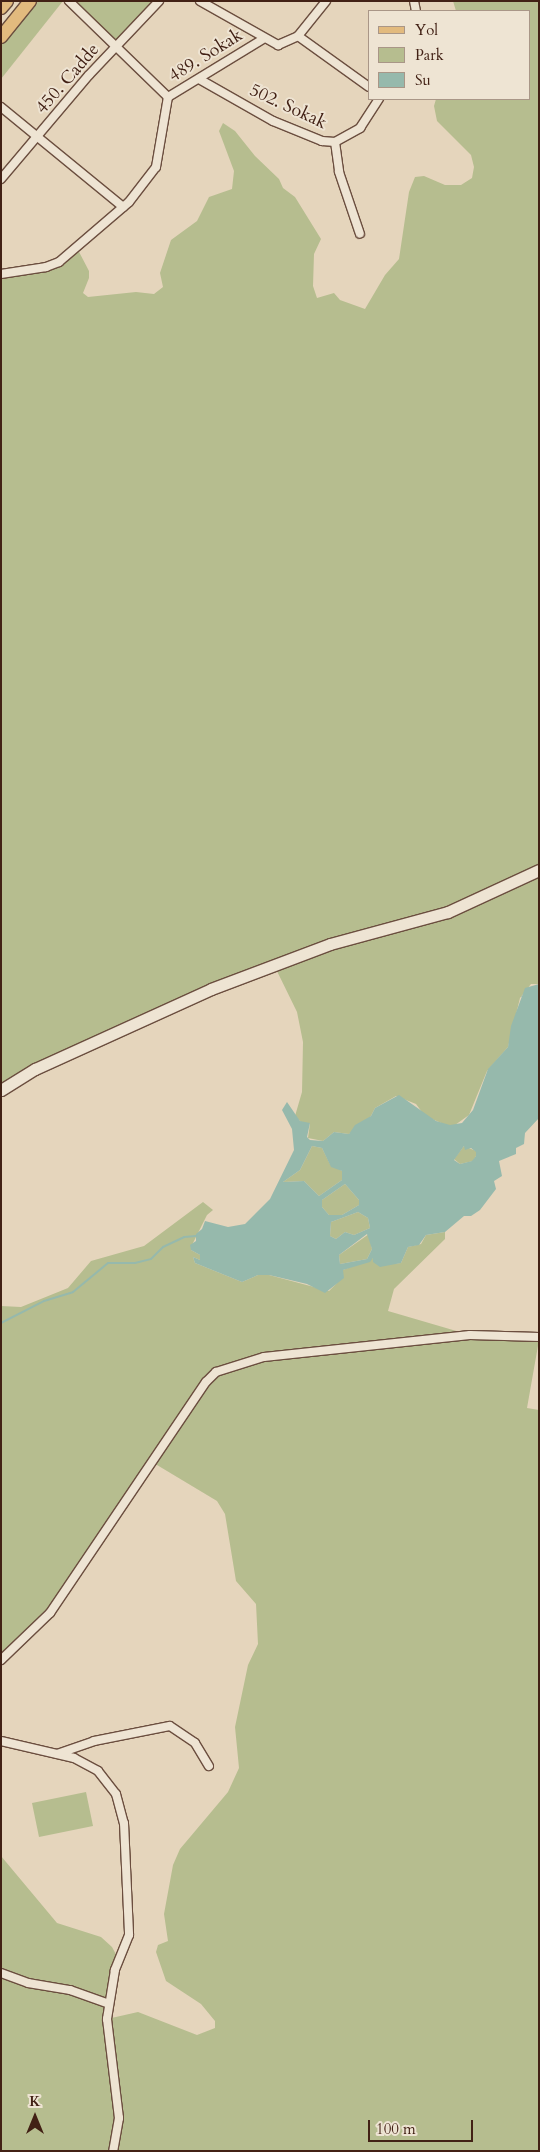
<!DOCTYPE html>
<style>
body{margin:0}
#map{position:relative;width:540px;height:2152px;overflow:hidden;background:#e5d5bc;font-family:Cardo,serif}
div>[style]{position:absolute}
.green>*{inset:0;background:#b6bd8f}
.water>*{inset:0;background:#96b9ac}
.stream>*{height:2px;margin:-1px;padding:0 1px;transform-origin:1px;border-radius:1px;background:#96b9ac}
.roads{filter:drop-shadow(1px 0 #6b4e3f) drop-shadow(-1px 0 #6b4e3f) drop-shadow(0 1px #6b4e3f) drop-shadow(0 -1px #6b4e3f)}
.street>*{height:8px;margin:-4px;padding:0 4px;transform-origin:4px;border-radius:4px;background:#eee4d3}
.secondary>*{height:11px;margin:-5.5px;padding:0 5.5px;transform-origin:5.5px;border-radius:5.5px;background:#eee4d3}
.primary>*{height:12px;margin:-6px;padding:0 6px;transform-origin:6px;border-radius:6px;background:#e2ba7e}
span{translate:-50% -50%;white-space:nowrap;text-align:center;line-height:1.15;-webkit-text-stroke:4px #eee4d3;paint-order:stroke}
.street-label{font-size:18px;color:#422115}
.frame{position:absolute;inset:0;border:2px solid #422115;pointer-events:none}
.legend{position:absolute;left:368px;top:10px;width:162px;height:90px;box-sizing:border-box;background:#eee4d3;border:1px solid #a99687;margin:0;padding:6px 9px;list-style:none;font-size:15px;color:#422115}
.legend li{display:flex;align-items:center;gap:10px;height:25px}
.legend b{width:25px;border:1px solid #a99687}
.north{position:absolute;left:10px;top:2092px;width:50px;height:50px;-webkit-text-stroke:4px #eee4d3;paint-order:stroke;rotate:0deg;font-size:14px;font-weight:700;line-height:20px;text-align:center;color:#422115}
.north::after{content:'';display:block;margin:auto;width:18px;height:22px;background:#422115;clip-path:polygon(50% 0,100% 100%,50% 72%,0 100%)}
.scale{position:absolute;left:368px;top:2120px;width:105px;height:22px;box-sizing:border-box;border:2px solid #422115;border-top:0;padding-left:6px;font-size:15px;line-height:18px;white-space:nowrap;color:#422115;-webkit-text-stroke:4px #eee4d3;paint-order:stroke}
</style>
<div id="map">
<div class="green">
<i style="clip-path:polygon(31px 1px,63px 1px,1px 79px,1px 37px)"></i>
<i style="clip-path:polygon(69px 1px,159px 1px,117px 45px)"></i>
<i style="clip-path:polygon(453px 1px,539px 1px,539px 984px,531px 984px,520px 998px,508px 1047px,487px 1071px,469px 1115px,455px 1125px,446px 1125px,425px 1116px,416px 1104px,396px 1096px,375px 1108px,371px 1116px,349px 1134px,334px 1132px,323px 1141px,308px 1138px,310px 1123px,302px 1123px,295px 1116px,302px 1092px,303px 1042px,297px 1012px,274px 965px,1px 1090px,1px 274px,46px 267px,77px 248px,89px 271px,89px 278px,83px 293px,88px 297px,136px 292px,154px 294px,163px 287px,160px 273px,171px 240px,197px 221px,209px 197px,232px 189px,234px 171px,219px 131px,223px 123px,235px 131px,255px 156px,279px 179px,283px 188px,295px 197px,321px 239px,314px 254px,313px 286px,317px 298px,334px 293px,340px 300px,365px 309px,385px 275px,399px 259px,409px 192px,415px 177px,424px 176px,445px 185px,461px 185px,472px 178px,474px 167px,471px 155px,437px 121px,434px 106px,436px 99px,529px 99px,529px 11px,456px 11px)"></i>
<i style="clip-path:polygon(312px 1146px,322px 1148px,330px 1164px,342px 1171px,342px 1180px,319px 1196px,304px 1181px,283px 1182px,300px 1170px)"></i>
<i style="clip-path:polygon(464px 1146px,476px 1151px,476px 1156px,473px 1161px,460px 1164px,454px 1159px)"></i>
<i style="clip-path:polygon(345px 1184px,359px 1200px,359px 1205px,342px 1215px,329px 1215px,322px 1207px,322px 1200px)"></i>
<i style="clip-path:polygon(203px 1202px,213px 1210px,207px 1215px,193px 1243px,191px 1250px,200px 1255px,200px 1260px,193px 1257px,195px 1263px,242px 1282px,258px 1275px,269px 1275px,329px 1291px,341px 1279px,343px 1270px,373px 1258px,382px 1265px,401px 1263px,408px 1247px,421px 1244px,426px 1235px,445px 1232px,445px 1239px,394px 1289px,388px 1311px,470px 1335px,539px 1340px,527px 1408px,539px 1410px,539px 2151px,1px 2151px,1px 1856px,57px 1923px,101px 1937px,112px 1947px,119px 1960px,107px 2019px,138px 2012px,197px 2035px,215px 2028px,215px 2021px,201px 2004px,166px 1981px,156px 1952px,158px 1945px,168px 1941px,164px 1914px,173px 1865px,180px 1849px,228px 1792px,239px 1768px,235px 1727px,248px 1665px,258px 1644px,256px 1604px,236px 1581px,225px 1514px,217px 1501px,152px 1462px,50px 1613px,1px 1660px,1px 1306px,21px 1307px,68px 1288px,91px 1261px,144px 1246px)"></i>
<i style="clip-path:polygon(358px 1212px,368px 1218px,370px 1228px,354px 1235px,345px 1232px,336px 1239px,330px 1236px,331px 1222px)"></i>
<i style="clip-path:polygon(369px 1234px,372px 1249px,367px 1259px,340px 1264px,339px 1255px)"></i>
<i style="clip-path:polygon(86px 1792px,93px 1826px,39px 1837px,32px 1803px)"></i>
</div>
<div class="water">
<i style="clip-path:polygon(evenodd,539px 984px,539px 1118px,525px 1133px,524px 1144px,516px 1148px,516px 1154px,499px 1161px,502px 1176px,494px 1181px,496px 1189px,480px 1210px,471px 1216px,464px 1216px,445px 1232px,426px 1235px,419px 1245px,408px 1247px,401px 1263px,380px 1267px,373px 1262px,373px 1258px,370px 1262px,343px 1270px,344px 1278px,325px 1293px,307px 1284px,269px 1275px,258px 1275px,242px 1282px,195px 1263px,193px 1257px,200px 1260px,200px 1255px,191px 1250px,190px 1245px,196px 1241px,196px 1234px,202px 1229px,205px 1221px,228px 1227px,245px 1224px,270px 1199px,294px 1150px,292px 1129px,282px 1110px,287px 1102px,300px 1121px,310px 1123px,307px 1137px,310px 1140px,323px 1141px,334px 1132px,349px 1134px,355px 1125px,371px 1116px,375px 1108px,399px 1095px,436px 1121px,450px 1125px,462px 1123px,473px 1110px,488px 1069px,508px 1047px,511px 1026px,525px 988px,539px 984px,312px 1146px,322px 1148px,331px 1167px,342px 1171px,342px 1180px,319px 1196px,304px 1181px,283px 1182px,300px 1170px,312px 1146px,539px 984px,464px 1146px,465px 1150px,471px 1148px,476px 1152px,476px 1156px,472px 1161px,460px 1164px,454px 1160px,464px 1146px,539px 984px,345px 1184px,359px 1200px,359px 1205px,342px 1215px,329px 1215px,322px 1207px,322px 1200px,345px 1184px,539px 984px,358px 1212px,368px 1218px,370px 1228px,354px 1235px,345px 1232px,336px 1239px,330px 1236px,331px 1222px,358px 1212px,539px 984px,367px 1234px,372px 1249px,367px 1259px,340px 1264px,339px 1255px,367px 1234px)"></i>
</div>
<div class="stream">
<i style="left:1px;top:1323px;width:48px;rotate:-27.1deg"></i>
<i style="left:44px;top:1301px;width:30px;rotate:-17deg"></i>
<i style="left:73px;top:1292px;width:45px;rotate:-39.6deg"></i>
<i style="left:108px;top:1263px;width:27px"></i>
<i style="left:135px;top:1263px;width:16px;rotate:-14deg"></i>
<i style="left:151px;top:1259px;width:17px;rotate:-45deg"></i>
<i style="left:163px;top:1247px;width:23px;rotate:-25deg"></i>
<i style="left:184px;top:1237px;width:12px;rotate:-5deg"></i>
</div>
<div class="roads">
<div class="street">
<i style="left:69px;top:1px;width:138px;rotate:44.1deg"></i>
<i style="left:200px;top:1px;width:90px;rotate:29.4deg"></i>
<i style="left:278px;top:45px;width:22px;rotate:-24deg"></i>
<i style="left:298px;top:36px;width:45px;rotate:-51.3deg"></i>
<i style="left:414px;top:1px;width:10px;rotate:79deg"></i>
<i style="left:298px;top:36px;width:87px;rotate:35.7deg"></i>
<i style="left:199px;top:79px;width:85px;rotate:29.6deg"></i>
<i style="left:273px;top:121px;width:53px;rotate:22.2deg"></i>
<i style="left:322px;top:141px;width:13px;rotate:4deg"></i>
<i style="left:335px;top:142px;width:29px;rotate:-29deg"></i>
<i style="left:360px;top:128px;width:35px;rotate:-57deg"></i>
<i style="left:1px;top:107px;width:158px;rotate:39.3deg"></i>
<i style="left:335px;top:142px;width:30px;rotate:82deg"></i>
<i style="left:339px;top:172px;width:65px;rotate:71.3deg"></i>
<i style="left:1px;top:179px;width:136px;rotate:-49.8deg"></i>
<i style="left:89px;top:75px;width:102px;rotate:-46.6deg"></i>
<i style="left:1px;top:274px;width:46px;rotate:-8.8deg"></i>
<i style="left:46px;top:267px;width:14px;rotate:-21deg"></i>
<i style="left:59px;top:262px;width:92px;rotate:-40.6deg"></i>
<i style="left:129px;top:202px;width:44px;rotate:-52.4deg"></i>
<i style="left:156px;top:167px;width:71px;rotate:-80.3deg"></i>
<i style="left:168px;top:97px;width:111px;rotate:-31.4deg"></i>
<i style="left:1px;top:1660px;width:68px;rotate:-43.8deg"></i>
<i style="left:50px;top:1613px;width:279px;rotate:-56deg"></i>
<i style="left:206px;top:1382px;width:14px;rotate:-45deg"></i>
<i style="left:216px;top:1372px;width:50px;rotate:-17.4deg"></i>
<i style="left:264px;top:1357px;width:207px;rotate:-6.1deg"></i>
<i style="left:470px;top:1335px;width:69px;rotate:1.7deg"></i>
<i style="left:1px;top:1741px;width:75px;rotate:13.1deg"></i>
<i style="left:74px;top:1758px;width:27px;rotate:28deg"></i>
<i style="left:98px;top:1771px;width:29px;rotate:52deg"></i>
<i style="left:116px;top:1794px;width:30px;rotate:75deg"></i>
<i style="left:124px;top:1823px;width:112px;rotate:87.4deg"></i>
<i style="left:129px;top:1935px;width:38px;rotate:112deg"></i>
<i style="left:115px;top:1970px;width:50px;rotate:99.3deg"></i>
<i style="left:107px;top:2019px;width:100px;rotate:83.1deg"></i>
<i style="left:119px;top:2118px;width:34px;rotate:100deg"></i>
<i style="left:57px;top:1754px;width:39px;rotate:-19deg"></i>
<i style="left:94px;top:1741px;width:77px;rotate:-11.2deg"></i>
<i style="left:170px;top:1726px;width:30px;rotate:34deg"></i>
<i style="left:195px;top:1743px;width:27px;rotate:59deg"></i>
<i style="left:1px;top:1973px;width:29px;rotate:20deg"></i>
<i style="left:28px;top:1983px;width:43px;rotate:9.5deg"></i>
<i style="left:70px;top:1990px;width:41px;rotate:19.7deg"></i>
</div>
<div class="secondary">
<i style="left:1px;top:1090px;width:40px;rotate:-32deg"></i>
<i style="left:35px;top:1069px;width:193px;rotate:-24.4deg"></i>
<i style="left:211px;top:989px;width:127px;rotate:-20.7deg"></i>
<i style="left:330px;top:944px;width:122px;rotate:-15.2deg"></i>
<i style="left:448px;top:912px;width:100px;rotate:-24.8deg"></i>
</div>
<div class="primary">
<i style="left:1px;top:8px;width:9px;rotate:-49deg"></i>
<i style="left:1px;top:37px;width:46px;rotate:-51.1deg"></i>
</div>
</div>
<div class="street-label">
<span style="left:206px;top:56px;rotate:-32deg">489. Sokak</span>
<span style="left:68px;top:79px;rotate:-49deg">450. Cadde</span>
<span style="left:288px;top:107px;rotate:25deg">502. Sokak</span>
</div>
<div class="frame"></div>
<ul class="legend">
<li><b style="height:6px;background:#e2ba7e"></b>Yol</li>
<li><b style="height:14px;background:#b6bd8f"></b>Park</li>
<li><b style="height:14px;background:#96b9ac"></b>Su</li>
</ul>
<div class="north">K</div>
<div class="scale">100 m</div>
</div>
